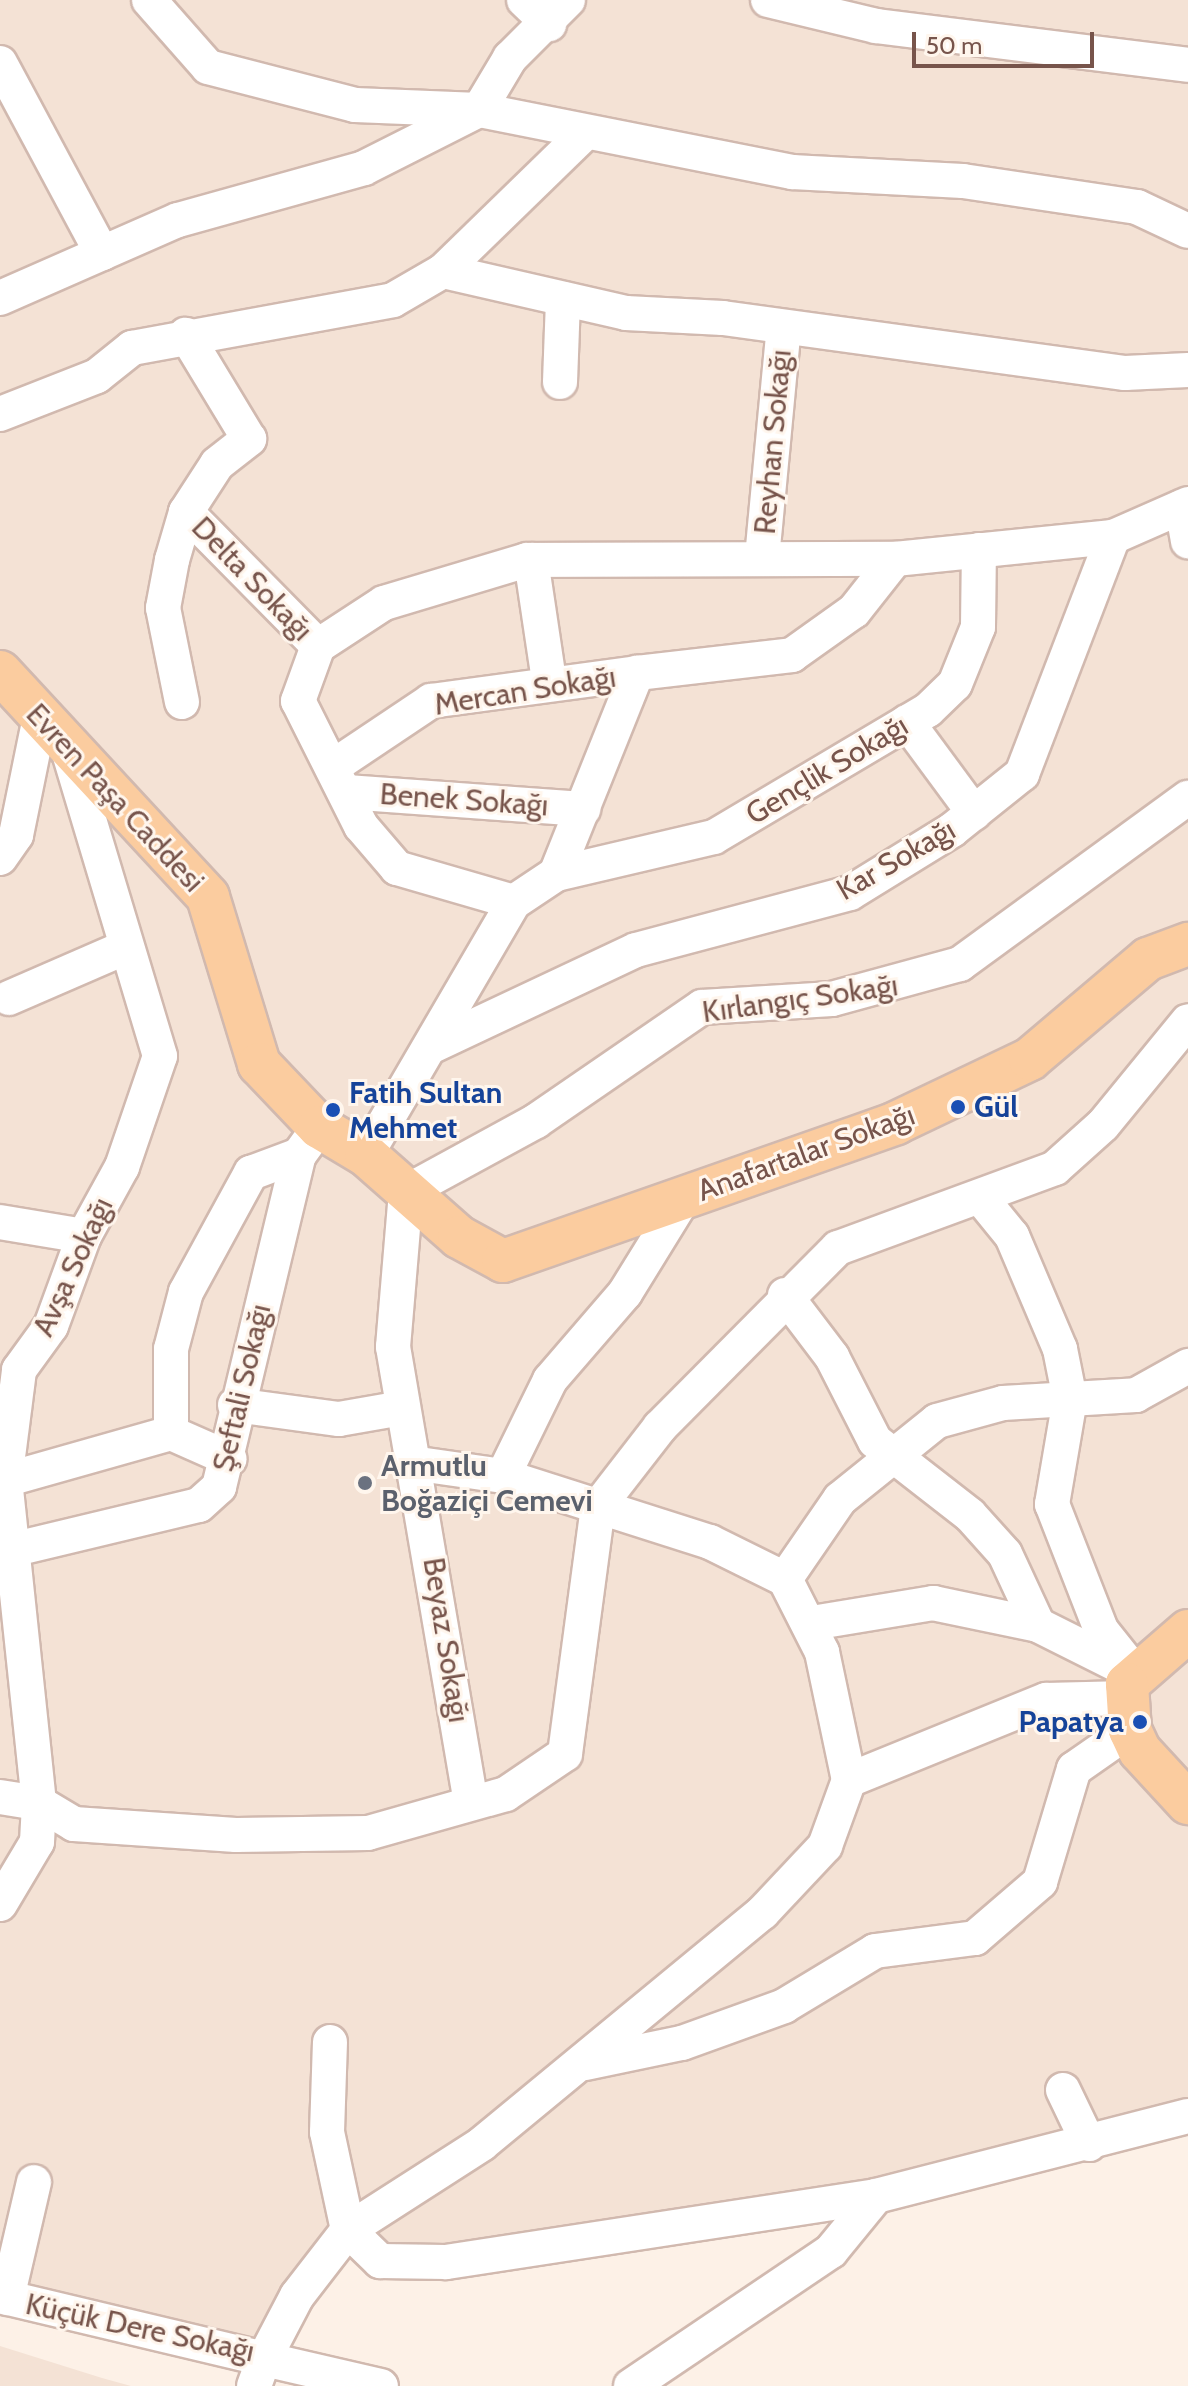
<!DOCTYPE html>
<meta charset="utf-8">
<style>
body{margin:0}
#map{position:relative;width:1188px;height:2386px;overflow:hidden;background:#fdf1e7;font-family:Cabin,sans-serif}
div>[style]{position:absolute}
.residential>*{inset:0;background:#f4e2d5}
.roads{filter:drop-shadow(2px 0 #d1b9af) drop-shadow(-2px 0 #d1b9af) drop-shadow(0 2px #d1b9af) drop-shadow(0 -2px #d1b9af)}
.minor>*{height:34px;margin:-17px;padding:0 17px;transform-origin:17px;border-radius:17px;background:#fff}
.major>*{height:42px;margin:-21px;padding:0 21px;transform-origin:21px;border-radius:21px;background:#fbcc9f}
.dots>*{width:22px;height:22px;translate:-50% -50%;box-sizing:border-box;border:4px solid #fff6ed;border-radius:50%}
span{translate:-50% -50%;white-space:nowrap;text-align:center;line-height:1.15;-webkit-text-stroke:6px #fff6ed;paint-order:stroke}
.street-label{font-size:30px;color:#77544b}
.transit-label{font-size:30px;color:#164399;font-weight:700}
.left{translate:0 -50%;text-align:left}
.right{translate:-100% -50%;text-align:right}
.worship-label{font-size:30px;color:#5b616d;font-weight:700}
.scale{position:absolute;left:912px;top:32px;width:182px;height:36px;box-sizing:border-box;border:4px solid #77544b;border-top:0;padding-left:10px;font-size:24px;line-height:28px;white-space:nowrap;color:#77544b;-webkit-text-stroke:6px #fff6ed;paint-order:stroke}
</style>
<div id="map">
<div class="residential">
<i style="clip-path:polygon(0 0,1188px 0,1188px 2116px,1089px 2144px,380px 2261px,348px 2230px,261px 2346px,0 2282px)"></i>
<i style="clip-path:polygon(0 2346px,102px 2378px,131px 2386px,0 2386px)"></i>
</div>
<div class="roads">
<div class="minor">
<i style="left:149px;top:0;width:89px;rotate:48.6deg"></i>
<i style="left:208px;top:67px;width:152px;rotate:14.5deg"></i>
<i style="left:355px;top:105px;width:124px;rotate:2.3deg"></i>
<i style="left:479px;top:110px;width:319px;rotate:11.2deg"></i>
<i style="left:792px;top:172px;width:171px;rotate:3deg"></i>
<i style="left:963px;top:181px;width:176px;rotate:8.5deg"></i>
<i style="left:1137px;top:207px;width:56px;rotate:25.2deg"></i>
<i style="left:524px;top:0;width:35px;rotate:44deg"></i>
<i style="left:768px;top:0;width:111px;rotate:13.5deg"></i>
<i style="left:876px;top:26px;width:314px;rotate:7.1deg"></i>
<i style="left:0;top:63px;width:216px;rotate:61.8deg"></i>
<i style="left:443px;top:271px;width:188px;rotate:12.9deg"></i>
<i style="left:626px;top:313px;width:97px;rotate:3deg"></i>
<i style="left:723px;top:318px;width:406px;rotate:7.8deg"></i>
<i style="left:1125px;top:373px;width:63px;rotate:-2.7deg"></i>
<i style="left:0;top:298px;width:194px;rotate:-23.7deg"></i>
<i style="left:178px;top:220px;width:193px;rotate:-15.6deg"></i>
<i style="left:364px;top:168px;width:129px;rotate:-26.8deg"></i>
<i style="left:479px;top:110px;width:61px;rotate:-59.2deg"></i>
<i style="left:510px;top:58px;width:82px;rotate:-45deg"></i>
<i style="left:560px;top:382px;width:83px;rotate:-87.9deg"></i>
<i style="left:0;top:414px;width:104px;rotate:-21.4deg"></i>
<i style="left:97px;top:376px;width:45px;rotate:-38.7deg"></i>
<i style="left:132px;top:348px;width:265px;rotate:-10.4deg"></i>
<i style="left:393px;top:300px;width:58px;rotate:-30.1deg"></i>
<i style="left:443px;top:271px;width:198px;rotate:-44.2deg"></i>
<i style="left:1182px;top:507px;width:35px;rotate:80deg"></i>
<i style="left:186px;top:512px;width:188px;rotate:45.4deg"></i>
<i style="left:762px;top:558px;width:232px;rotate:-84.6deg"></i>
<i style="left:531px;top:560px;width:122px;rotate:81.5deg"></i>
<i style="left:182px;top:702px;width:96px;rotate:-101.4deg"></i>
<i style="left:163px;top:608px;width:49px;rotate:-79.4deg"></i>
<i style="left:172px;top:560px;width:50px;rotate:-73.7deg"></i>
<i style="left:186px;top:512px;width:57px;rotate:-57.1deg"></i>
<i style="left:217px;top:464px;width:41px;rotate:-38deg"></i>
<i style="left:249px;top:439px;width:122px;rotate:-121.2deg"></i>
<i style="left:907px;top:722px;width:113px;rotate:53.6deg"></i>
<i style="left:334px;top:766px;width:117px;rotate:-33.8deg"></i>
<i style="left:431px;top:701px;width:208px;rotate:-7.7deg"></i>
<i style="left:346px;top:792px;width:238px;rotate:4.1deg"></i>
<i style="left:0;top:858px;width:28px;rotate:-55deg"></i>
<i style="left:16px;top:835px;width:115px;rotate:-78.5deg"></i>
<i style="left:556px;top:874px;width:162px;rotate:-13.2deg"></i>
<i style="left:714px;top:837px;width:249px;rotate:-30.7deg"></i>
<i style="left:928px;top:710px;width:37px;rotate:-44deg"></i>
<i style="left:955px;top:684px;width:61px;rotate:-68deg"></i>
<i style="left:978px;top:627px;width:77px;rotate:-89.3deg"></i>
<i style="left:514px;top:902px;width:122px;rotate:-163.8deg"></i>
<i style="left:397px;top:868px;width:55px;rotate:-130.6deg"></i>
<i style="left:361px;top:826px;width:140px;rotate:-116.7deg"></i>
<i style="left:298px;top:701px;width:59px;rotate:-70deg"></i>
<i style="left:318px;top:646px;width:79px;rotate:-33.1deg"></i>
<i style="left:384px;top:603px;width:149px;rotate:-16.7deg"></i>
<i style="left:527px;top:560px;width:368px;rotate:-0.2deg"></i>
<i style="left:9px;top:998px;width:125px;rotate:-23.5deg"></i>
<i style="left:432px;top:1046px;width:225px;rotate:-25.2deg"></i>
<i style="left:636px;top:950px;width:221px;rotate:-14.9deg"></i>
<i style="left:850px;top:893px;width:120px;rotate:-31.7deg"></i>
<i style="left:952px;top:830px;width:90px;rotate:-38.7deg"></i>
<i style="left:1022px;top:774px;width:254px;rotate:-69deg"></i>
<i style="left:366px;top:1155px;width:293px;rotate:-59.7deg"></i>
<i style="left:514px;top:902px;width:50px;rotate:-33.7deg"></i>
<i style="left:556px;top:874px;width:217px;rotate:-68.1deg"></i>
<i style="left:637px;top:673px;width:156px;rotate:-6.6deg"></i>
<i style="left:792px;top:655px;width:76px;rotate:-35.4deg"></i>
<i style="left:854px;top:611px;width:66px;rotate:-51.7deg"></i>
<i style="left:895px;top:559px;width:219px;rotate:-5.8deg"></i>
<i style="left:1113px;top:537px;width:82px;rotate:-23.7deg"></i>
<i style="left:981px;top:1198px;width:49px;rotate:50.8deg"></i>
<i style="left:1012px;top:1236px;width:123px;rotate:67deg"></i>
<i style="left:1060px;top:1349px;width:51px;rotate:78.7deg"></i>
<i style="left:1070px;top:1399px;width:107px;rotate:99.7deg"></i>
<i style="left:1052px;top:1504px;width:135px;rotate:68.7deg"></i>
<i style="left:1101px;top:1630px;width:45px;rotate:51.3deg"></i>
<i style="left:0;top:1222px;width:85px;rotate:9.5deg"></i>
<i style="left:785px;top:1295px;width:78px;rotate:52.8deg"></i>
<i style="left:832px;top:1357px;width:94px;rotate:62.9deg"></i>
<i style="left:875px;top:1441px;width:120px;rotate:37.9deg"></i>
<i style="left:970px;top:1515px;width:52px;rotate:48.1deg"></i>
<i style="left:1005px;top:1554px;width:78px;rotate:65.1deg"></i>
<i style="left:1038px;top:1625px;width:110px;rotate:26.6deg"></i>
<i style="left:235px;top:1405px;width:105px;rotate:7.7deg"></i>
<i style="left:339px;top:1419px;width:64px;rotate:-9.9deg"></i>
<i style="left:171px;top:1433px;width:84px;rotate:-90deg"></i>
<i style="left:171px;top:1349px;width:59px;rotate:-75.3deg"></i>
<i style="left:186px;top:1292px;width:136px;rotate:-61.4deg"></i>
<i style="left:251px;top:1173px;width:51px;rotate:-20.6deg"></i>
<i style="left:412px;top:1463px;width:92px;rotate:8.1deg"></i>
<i style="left:503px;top:1476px;width:107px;rotate:-63.9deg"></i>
<i style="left:550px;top:1380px;width:115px;rotate:-49.2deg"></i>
<i style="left:625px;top:1293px;width:110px;rotate:-58.3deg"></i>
<i style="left:503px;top:1476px;width:217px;rotate:17.7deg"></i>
<i style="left:710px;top:1542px;width:84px;rotate:26.3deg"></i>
<i style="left:785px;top:1579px;width:82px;rotate:63.1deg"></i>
<i style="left:822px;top:1652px;width:131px;rotate:78.1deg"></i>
<i style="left:849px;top:1780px;width:70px;rotate:110deg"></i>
<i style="left:825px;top:1846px;width:91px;rotate:133.2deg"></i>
<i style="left:763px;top:1912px;width:364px;rotate:140.5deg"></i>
<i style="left:482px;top:2144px;width:159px;rotate:147.3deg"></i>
<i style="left:348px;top:2230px;width:45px;rotate:44.1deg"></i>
<i style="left:380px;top:2261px;width:66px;rotate:0.9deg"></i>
<i style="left:446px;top:2262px;width:435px;rotate:-8.7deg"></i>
<i style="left:876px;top:2196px;width:322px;rotate:-14.4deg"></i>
<i style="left:5px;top:1480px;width:173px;rotate:-15.8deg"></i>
<i style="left:171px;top:1433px;width:64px;rotate:23.8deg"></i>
<i style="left:11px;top:1550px;width:193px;rotate:-13.5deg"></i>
<i style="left:199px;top:1505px;width:27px;rotate:-42deg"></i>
<i style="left:219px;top:1487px;width:342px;rotate:-76.5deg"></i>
<i style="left:299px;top:1155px;width:34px;rotate:-54deg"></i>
<i style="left:785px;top:1579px;width:97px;rotate:-55.5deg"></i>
<i style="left:840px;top:1499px;width:124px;rotate:-38.8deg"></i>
<i style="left:937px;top:1421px;width:68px;rotate:-15.3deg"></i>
<i style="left:1003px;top:1403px;width:133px;rotate:-3.4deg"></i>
<i style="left:1136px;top:1395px;width:60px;rotate:-29.1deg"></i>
<i style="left:812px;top:1623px;width:123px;rotate:-9.4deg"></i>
<i style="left:933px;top:1603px;width:107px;rotate:11.8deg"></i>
<i style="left:849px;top:1780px;width:213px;rotate:-22.1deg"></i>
<i style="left:1046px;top:1700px;width:81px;rotate:-1.4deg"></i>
<i style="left:0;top:1797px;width:39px;rotate:9deg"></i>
<i style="left:39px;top:1803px;width:41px;rotate:31deg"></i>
<i style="left:74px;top:1824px;width:162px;rotate:3.9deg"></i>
<i style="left:236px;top:1835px;width:132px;rotate:-0.9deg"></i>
<i style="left:368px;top:1833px;width:143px;rotate:-15.8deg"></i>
<i style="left:506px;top:1794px;width:71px;rotate:-34.1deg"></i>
<i style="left:565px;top:1754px;width:249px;rotate:-82.4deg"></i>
<i style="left:598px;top:1507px;width:101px;rotate:-52.2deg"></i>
<i style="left:660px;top:1427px;width:252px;rotate:-45.2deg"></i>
<i style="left:838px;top:1248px;width:231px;rotate:-20.2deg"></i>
<i style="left:1055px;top:1168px;width:64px;rotate:-41.9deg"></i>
<i style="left:1103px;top:1125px;width:134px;rotate:-50.7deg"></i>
<i style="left:471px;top:1803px;width:463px;rotate:-99.7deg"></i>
<i style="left:393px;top:1347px;width:156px;rotate:-85.2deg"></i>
<i style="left:406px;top:1192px;width:148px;rotate:-28.6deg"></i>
<i style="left:536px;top:1121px;width:201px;rotate:-34.5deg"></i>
<i style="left:702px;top:1007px;width:130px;rotate:-3.5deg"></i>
<i style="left:832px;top:999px;width:133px;rotate:-15.3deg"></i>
<i style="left:960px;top:964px;width:282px;rotate:-36.1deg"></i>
<i style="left:0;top:1904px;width:72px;rotate:-59.2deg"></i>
<i style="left:37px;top:1842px;width:39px;rotate:-87deg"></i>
<i style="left:39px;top:1803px;width:325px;rotate:-96deg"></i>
<i style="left:5px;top:1480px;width:111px;rotate:-82.7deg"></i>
<i style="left:19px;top:1370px;width:54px;rotate:-54deg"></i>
<i style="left:51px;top:1326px;width:96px;rotate:-69.9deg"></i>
<i style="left:84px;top:1236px;width:79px;rotate:-61.2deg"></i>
<i style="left:122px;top:1167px;width:117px;rotate:-71.1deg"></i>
<i style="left:160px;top:1056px;width:324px;rotate:-106.7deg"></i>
<i style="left:585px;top:2063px;width:99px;rotate:-11.7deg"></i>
<i style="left:682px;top:2043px;width:109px;rotate:-19.9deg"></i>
<i style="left:784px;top:2006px;width:106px;rotate:-31.1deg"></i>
<i style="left:875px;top:1951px;width:101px;rotate:-7.4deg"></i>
<i style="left:975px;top:1938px;width:86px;rotate:-40.7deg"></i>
<i style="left:1040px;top:1882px;width:118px;rotate:-73.3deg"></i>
<i style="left:1074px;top:1769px;width:68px;rotate:-34.9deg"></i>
<i style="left:1063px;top:2090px;width:60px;rotate:64.3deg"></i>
<i style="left:0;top:2296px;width:271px;rotate:13.4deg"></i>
<i style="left:264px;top:2359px;width:71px;rotate:-62.4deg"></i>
<i style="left:297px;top:2296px;width:83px;rotate:-52.3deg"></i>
<i style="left:348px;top:2230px;width:100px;rotate:-102.1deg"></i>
<i style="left:327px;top:2132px;width:90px;rotate:-88.1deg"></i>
<i style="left:7px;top:2298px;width:119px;rotate:-76.9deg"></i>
<i style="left:254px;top:2386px;width:29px;rotate:-70deg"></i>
<i style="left:264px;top:2359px;width:120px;rotate:13deg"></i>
<i style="left:631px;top:2386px;width:241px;rotate:-34deg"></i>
<i style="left:831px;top:2251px;width:71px;rotate:-50.7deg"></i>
</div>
<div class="major">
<i style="left:0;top:672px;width:306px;rotate:47.2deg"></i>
<i style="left:208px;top:897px;width:175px;rotate:73deg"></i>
<i style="left:259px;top:1064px;width:87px;rotate:46.4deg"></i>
<i style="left:319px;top:1127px;width:55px;rotate:30.8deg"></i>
<i style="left:366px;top:1155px;width:124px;rotate:41.4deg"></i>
<i style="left:459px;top:1237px;width:50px;rotate:28.6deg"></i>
<i style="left:503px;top:1261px;width:417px;rotate:-19.3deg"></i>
<i style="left:896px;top:1123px;width:148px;rotate:-25.5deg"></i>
<i style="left:1030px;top:1059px;width:155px;rotate:-40.3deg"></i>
<i style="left:1148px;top:959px;width:43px;rotate:-20.6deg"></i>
<i style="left:1188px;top:1631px;width:81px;rotate:139deg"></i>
<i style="left:1127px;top:1684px;width:46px;rotate:86.3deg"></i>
<i style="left:1130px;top:1730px;width:23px;rotate:65deg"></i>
<i style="left:1140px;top:1751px;width:71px;rotate:47.3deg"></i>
</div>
</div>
<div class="dots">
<i style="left:958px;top:1107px;background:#1a4fb4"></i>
<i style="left:333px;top:1110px;background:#1a4fb4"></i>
<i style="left:365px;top:1483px;background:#6b7280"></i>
<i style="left:1140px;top:1722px;background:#1a4fb4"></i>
</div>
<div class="street-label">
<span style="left:773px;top:442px;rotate:-85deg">Reyhan Sokağı</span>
<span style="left:252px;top:579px;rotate:46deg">Delta Sokağı</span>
<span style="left:525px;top:691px;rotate:-9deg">Mercan Sokağı</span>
<span style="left:827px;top:770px;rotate:-31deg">Gençlik Sokağı</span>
<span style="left:115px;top:798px;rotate:47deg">Evren Paşa Caddesi</span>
<span style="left:464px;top:800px;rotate:4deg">Benek Sokağı</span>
<span style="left:896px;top:860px;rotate:-30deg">Kar Sokağı</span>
<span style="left:800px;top:999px;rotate:-8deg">Kırlangıç Sokağı</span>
<span style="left:806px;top:1153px;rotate:-20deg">Anafartalar Sokağı</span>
<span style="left:73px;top:1267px;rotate:-65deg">Avşa Sokağı</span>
<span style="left:242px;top:1388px;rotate:-77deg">Şeftali Sokağı</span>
<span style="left:446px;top:1640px;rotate:81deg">Beyaz Sokağı</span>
<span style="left:140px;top:2328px;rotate:12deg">Küçük Dere Sokağı</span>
</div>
<div class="transit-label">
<span class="left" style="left:349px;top:1110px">Fatih Sultan<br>Mehmet</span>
<span class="left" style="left:974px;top:1107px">Gül</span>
<span class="right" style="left:1124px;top:1722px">Papatya</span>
</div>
<div class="worship-label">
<span class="left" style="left:381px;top:1483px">Armutlu<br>Boğaziçi Cemevi</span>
</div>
<div class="scale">50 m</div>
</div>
